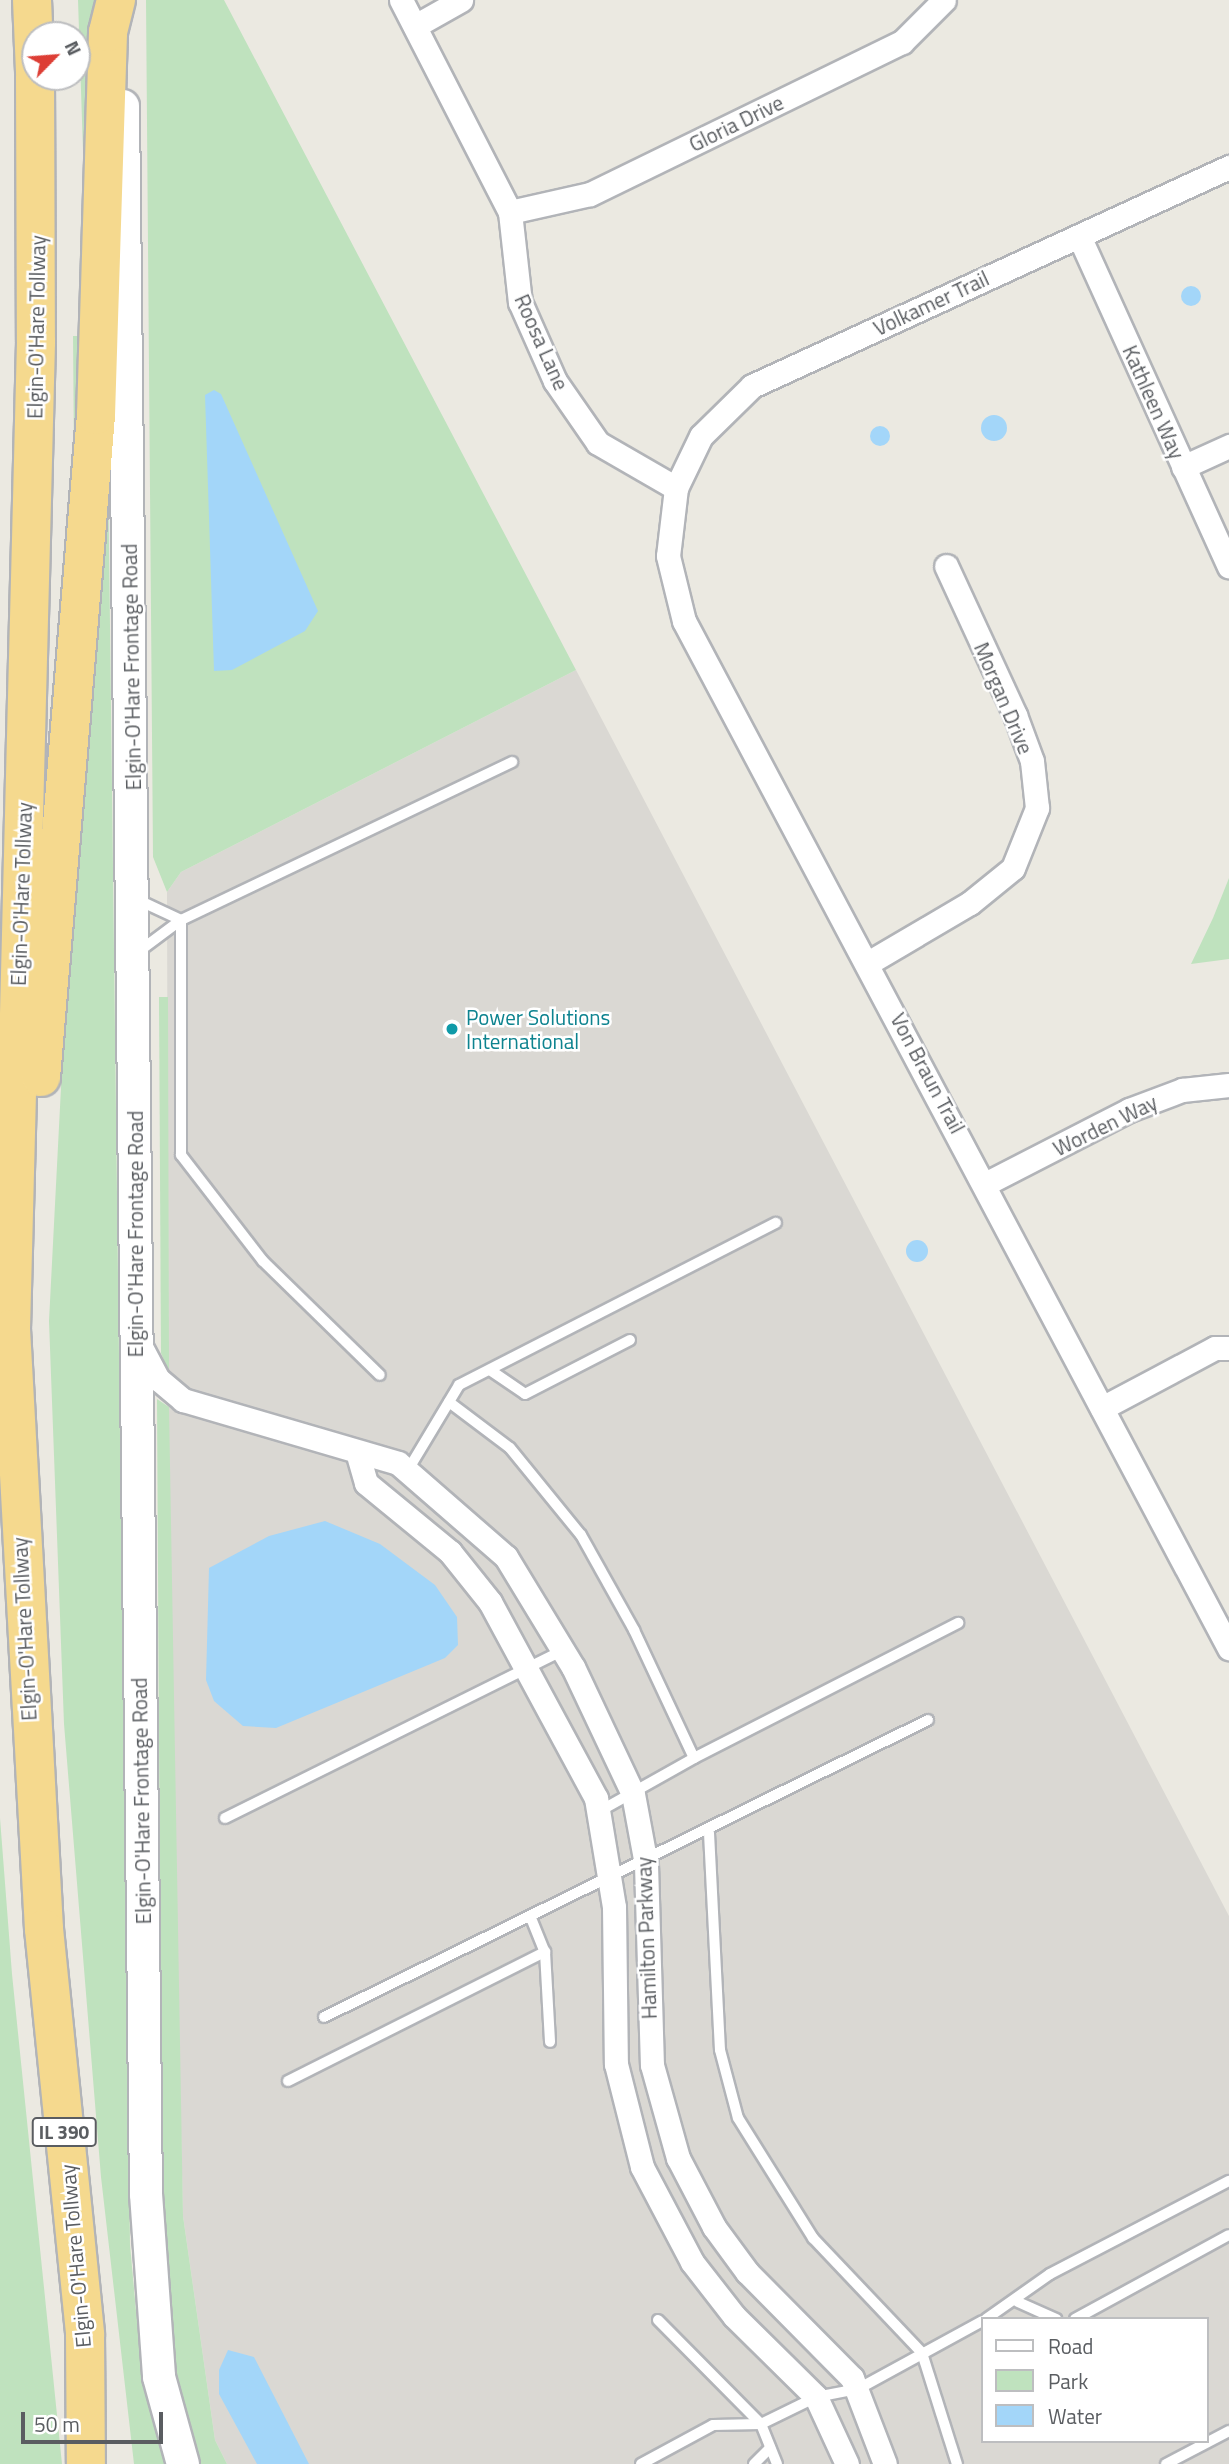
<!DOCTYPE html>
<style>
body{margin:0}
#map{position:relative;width:1229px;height:2464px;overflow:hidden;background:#ebe9e1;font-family:"Titillium Web",sans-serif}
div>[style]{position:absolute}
.industrial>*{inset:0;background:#dad8d3}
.green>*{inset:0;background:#bfe2be}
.water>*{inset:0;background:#a3d6f9}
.round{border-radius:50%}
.roads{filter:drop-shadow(2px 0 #b2b4b8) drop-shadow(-2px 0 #b2b4b8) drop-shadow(0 2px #b2b4b8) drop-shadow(0 -2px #b2b4b8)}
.lane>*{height:10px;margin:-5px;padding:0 5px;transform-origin:5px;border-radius:5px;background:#fff}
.street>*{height:23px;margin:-11.5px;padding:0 11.5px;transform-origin:11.5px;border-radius:11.5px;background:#fff}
.secondary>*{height:32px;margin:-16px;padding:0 16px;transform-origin:16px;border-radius:16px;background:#fff}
.highway>*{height:38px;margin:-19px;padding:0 19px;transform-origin:19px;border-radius:19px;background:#f5d98e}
.dots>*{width:19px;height:19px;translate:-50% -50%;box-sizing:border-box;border:4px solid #fff;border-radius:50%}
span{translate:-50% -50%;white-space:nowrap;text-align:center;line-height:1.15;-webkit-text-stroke:5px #fff;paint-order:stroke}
.shield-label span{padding:2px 5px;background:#fff;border:2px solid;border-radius:5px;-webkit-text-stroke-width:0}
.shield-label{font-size:19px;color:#5a5d61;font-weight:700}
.street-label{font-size:21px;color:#5a5d61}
.culture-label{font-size:21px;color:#0d838f}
.left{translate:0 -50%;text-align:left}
.legend{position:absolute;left:981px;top:2317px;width:228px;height:126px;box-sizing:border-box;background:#fff;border:2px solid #bdbec0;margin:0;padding:9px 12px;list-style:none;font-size:21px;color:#5a5d61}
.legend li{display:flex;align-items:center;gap:14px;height:35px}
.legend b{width:35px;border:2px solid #bdbec0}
.north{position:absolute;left:21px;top:21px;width:70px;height:70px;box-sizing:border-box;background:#fff;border:2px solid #bdbec0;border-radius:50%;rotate:65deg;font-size:19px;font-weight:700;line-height:28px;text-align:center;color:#5a5d61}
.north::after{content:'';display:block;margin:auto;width:24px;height:32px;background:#dd3e35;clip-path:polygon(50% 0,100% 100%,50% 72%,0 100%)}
.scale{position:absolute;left:21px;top:2412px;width:142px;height:32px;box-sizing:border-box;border:4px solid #5a5d61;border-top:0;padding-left:9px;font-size:21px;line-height:24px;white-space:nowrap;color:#5a5d61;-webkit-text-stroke:5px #fff;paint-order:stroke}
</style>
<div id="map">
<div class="industrial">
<i style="clip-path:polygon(evenodd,576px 670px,1229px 1916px,1229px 2464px,227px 2464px,215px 2440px,183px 2216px,169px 1608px,167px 892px,181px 872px,576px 670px,982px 2319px,1206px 2319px,1206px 2441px,982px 2441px,982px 2319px)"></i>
</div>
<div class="green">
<i style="clip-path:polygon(78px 0,94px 0,95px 171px,74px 457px,73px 336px,80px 336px,85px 211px)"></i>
<i style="clip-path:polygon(146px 0,224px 0,576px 670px,181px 872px,167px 892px,153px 857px)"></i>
<i style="clip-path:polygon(108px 464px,130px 2245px,140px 2354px,167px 2464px,134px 2464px,101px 2177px,64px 1724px,49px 1321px,67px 971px)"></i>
<i style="clip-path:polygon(1229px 878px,1229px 959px,1191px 964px,1213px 918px)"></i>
<i style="clip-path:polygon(159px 997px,168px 997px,169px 1373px,161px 1353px)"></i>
<i style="clip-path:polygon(157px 1399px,169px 1407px,183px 2216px,215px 2440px,227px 2464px,199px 2464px,173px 2358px,162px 2251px)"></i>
<i style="clip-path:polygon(0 1818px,12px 1974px,62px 2464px,0 2464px)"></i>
</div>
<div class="water">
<i class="round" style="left:1181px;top:286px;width:20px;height:20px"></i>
<i style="clip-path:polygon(214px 390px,221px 394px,318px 611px,305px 631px,232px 670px,214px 671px,205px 395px)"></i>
<i class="round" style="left:981px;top:415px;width:26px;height:26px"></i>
<i class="round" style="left:870px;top:426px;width:20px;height:20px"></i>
<i class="round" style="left:906px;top:1240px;width:22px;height:22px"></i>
<i style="clip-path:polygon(325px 1521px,380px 1544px,435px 1585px,457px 1617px,458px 1645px,445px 1658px,276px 1728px,243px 1726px,214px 1701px,206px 1680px,209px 1568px,269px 1536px)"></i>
<i style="clip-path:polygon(228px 2350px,254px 2357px,309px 2464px,257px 2464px,219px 2394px,219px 2370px)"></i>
</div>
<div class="roads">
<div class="lane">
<i style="left:136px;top:899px;width:50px;rotate:25deg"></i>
<i style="left:181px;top:920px;width:235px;rotate:90deg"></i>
<i style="left:181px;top:1155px;width:134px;rotate:52.3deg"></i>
<i style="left:263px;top:1261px;width:163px;rotate:44.3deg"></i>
<i style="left:138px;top:952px;width:54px;rotate:-36.7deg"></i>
<i style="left:181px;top:920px;width:367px;rotate:-25.5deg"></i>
<i style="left:490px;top:1370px;width:42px;rotate:34.4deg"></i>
<i style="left:525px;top:1394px;width:118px;rotate:-27.2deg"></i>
<i style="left:449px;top:1402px;width:76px;rotate:37deg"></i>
<i style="left:510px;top:1448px;width:112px;rotate:50.8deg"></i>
<i style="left:581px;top:1535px;width:109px;rotate:60.8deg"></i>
<i style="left:634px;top:1630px;width:141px;rotate:64.9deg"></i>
<i style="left:694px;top:1758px;width:297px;rotate:-27.1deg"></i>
<i style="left:408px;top:1470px;width:99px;rotate:-59deg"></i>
<i style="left:459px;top:1385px;width:356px;rotate:-27.1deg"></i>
<i style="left:600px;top:1811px;width:108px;rotate:-29.4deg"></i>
<i style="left:225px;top:1818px;width:377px;rotate:-26.4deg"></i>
<i style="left:709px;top:1833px;width:217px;rotate:87.1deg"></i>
<i style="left:720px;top:2050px;width:70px;rotate:75.2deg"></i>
<i style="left:738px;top:2118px;width:142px;rotate:58deg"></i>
<i style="left:813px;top:2238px;width:158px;rotate:46.5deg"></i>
<i style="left:922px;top:2353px;width:116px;rotate:72.5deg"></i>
<i style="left:531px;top:1918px;width:37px;rotate:68deg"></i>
<i style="left:545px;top:1952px;width:90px;rotate:86.8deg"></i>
<i style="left:324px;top:2017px;width:673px;rotate:-26.18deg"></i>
<i style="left:288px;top:2081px;width:288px;rotate:-26.7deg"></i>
<i style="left:1018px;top:2302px;width:42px;rotate:24.1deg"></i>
<i style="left:986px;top:2319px;width:78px;rotate:-35.1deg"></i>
<i style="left:1050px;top:2274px;width:202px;rotate:-27.5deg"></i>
<i style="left:1075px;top:2319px;width:175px;rotate:-28.6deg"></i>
<i style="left:658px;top:2320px;width:146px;rotate:45.3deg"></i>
<i style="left:761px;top:2424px;width:43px;rotate:68.2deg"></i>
<i style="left:641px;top:2464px;width:82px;rotate:-28.4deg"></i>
<i style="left:713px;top:2425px;width:48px;rotate:-1.2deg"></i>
<i style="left:761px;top:2424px;width:61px;rotate:-26.1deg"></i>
<i style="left:816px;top:2397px;width:43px;rotate:-10.8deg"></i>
<i style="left:858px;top:2389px;width:141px;rotate:-28.7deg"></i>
<i style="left:754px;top:2464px;width:23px;rotate:-45deg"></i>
<i style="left:1166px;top:2464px;width:71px;rotate:-27.6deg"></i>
</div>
<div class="street">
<i style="left:401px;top:0;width:238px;rotate:62.8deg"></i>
<i style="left:510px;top:212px;width:91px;rotate:83.7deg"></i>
<i style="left:520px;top:302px;width:86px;rotate:66.1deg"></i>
<i style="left:555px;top:381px;width:75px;rotate:55.3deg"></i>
<i style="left:598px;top:443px;width:90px;rotate:30deg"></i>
<i style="left:415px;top:26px;width:53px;rotate:-29.5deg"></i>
<i style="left:1229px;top:167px;width:525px;rotate:155.34deg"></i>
<i style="left:752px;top:386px;width:71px;rotate:135.6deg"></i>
<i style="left:701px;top:436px;width:58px;rotate:115.7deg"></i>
<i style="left:676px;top:488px;width:68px;rotate:96.7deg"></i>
<i style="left:668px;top:556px;width:67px;rotate:76.2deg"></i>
<i style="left:684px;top:621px;width:1163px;rotate:62.05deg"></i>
<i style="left:510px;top:212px;width:82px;rotate:-12.7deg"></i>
<i style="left:590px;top:194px;width:347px;rotate:-26deg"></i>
<i style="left:902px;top:42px;width:59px;rotate:-45deg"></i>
<i style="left:1079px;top:236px;width:363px;rotate:65.6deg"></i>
<i style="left:1183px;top:467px;width:51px;rotate:-24.5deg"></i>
<i style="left:868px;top:963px;width:118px;rotate:-30.5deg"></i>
<i style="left:970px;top:903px;width:55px;rotate:-39.1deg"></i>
<i style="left:1013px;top:868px;width:65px;rotate:-68.2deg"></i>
<i style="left:1037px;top:808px;width:47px;rotate:-96.1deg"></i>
<i style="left:1032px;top:761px;width:49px;rotate:-110.3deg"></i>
<i style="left:1015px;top:715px;width:164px;rotate:-114.8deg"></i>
<i style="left:987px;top:1183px;width:160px;rotate:-27.2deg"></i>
<i style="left:1129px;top:1110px;width:57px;rotate:-20.7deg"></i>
<i style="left:1182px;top:1090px;width:47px;rotate:-6.1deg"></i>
<i style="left:139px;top:1343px;width:41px;rotate:62.2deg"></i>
<i style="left:158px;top:1379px;width:33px;rotate:40deg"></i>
<i style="left:183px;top:1400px;width:224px;rotate:16.3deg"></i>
<i style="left:398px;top:1463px;width:143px;rotate:41deg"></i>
<i style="left:506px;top:1557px;width:129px;rotate:58.7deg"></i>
<i style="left:573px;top:1667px;width:140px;rotate:64.7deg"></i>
<i style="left:633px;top:1794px;width:71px;rotate:79.5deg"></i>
<i style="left:646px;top:1864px;width:201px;rotate:88.3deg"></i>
<i style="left:652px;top:2065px;width:97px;rotate:74.4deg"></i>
<i style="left:678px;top:2158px;width:78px;rotate:62.4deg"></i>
<i style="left:714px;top:2227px;width:56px;rotate:53.7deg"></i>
<i style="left:747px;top:2272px;width:149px;rotate:45.3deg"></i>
<i style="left:852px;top:2378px;width:92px;rotate:69deg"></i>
<i style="left:1102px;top:1408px;width:128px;rotate:-28deg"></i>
<i style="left:1215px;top:1348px;width:14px"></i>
<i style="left:358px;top:1455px;width:29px;rotate:74deg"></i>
<i style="left:366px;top:1483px;width:109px;rotate:39.4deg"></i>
<i style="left:450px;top:1552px;width:64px;rotate:51.3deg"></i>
<i style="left:490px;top:1602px;width:223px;rotate:61.6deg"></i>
<i style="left:596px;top:1798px;width:110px;rotate:80.6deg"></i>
<i style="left:614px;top:1907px;width:157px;rotate:89.3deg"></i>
<i style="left:616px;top:2064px;width:106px;rotate:75.8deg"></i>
<i style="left:642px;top:2167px;width:107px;rotate:62.2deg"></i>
<i style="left:692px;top:2262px;width:68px;rotate:52.1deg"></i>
<i style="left:734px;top:2316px;width:115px;rotate:44.6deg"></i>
<i style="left:816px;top:2397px;width:74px;rotate:65.2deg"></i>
</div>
<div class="secondary">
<i style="left:123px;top:106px;width:2088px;rotate:89.37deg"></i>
<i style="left:146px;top:2194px;width:183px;rotate:85.9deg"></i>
<i style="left:159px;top:2377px;width:90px;rotate:74.6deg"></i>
</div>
<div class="highway">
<i style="left:32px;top:0;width:73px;rotate:87.6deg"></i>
<i style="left:35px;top:77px;width:265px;rotate:89.8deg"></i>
<i style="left:36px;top:342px;width:987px;rotate:91.45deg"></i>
<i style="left:11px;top:1329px;width:601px;rotate:86.85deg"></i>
<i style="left:44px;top:1929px;width:408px;rotate:84.2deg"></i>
<i style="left:85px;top:2335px;width:129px;rotate:89.6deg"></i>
<i style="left:41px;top:1077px;width:664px;rotate:-85.25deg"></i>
<i style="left:96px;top:415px;width:383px;rotate:-88.2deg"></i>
<i style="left:108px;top:32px;width:33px;rotate:-76deg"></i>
</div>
</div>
<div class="dots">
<i style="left:452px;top:1029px;background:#0f9aa8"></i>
</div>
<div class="shield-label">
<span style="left:64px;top:2132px">IL 390</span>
</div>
<div class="street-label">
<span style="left:736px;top:123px;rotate:-26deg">Gloria Drive</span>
<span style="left:931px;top:303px;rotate:-25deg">Volkamer Trail</span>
<span style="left:36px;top:327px;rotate:-89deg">Elgin-O'Hare Tollway</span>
<span style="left:542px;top:342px;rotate:66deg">Roosa Lane</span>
<span style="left:1154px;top:402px;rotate:66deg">Kathleen Way</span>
<span style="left:131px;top:667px;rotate:-91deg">Elgin-O'Hare Frontage Road</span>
<span style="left:1004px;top:698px;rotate:67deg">Morgan Drive</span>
<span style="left:21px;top:894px;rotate:-88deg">Elgin-O'Hare Tollway</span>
<span style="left:928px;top:1073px;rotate:62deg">Von Braun Trail</span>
<span style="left:1105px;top:1125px;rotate:-26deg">Worden Way</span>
<span style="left:135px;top:1234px;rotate:-90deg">Elgin-O'Hare Frontage Road</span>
<span style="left:24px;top:1629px;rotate:-93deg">Elgin-O'Hare Tollway</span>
<span style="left:141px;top:1801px;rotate:-91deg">Elgin-O'Hare Frontage Road</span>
<span style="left:646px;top:1938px;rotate:-92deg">Hamilton Parkway</span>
<span style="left:75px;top:2256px;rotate:-95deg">Elgin-O'Hare Tollway</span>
</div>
<div class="culture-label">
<span class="left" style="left:466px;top:1029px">Power Solutions<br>International</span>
</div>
<ul class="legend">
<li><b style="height:9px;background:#fff"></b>Road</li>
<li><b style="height:19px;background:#bfe2be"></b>Park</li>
<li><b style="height:19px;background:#a3d6f9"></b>Water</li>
</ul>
<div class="north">N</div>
<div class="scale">50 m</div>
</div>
